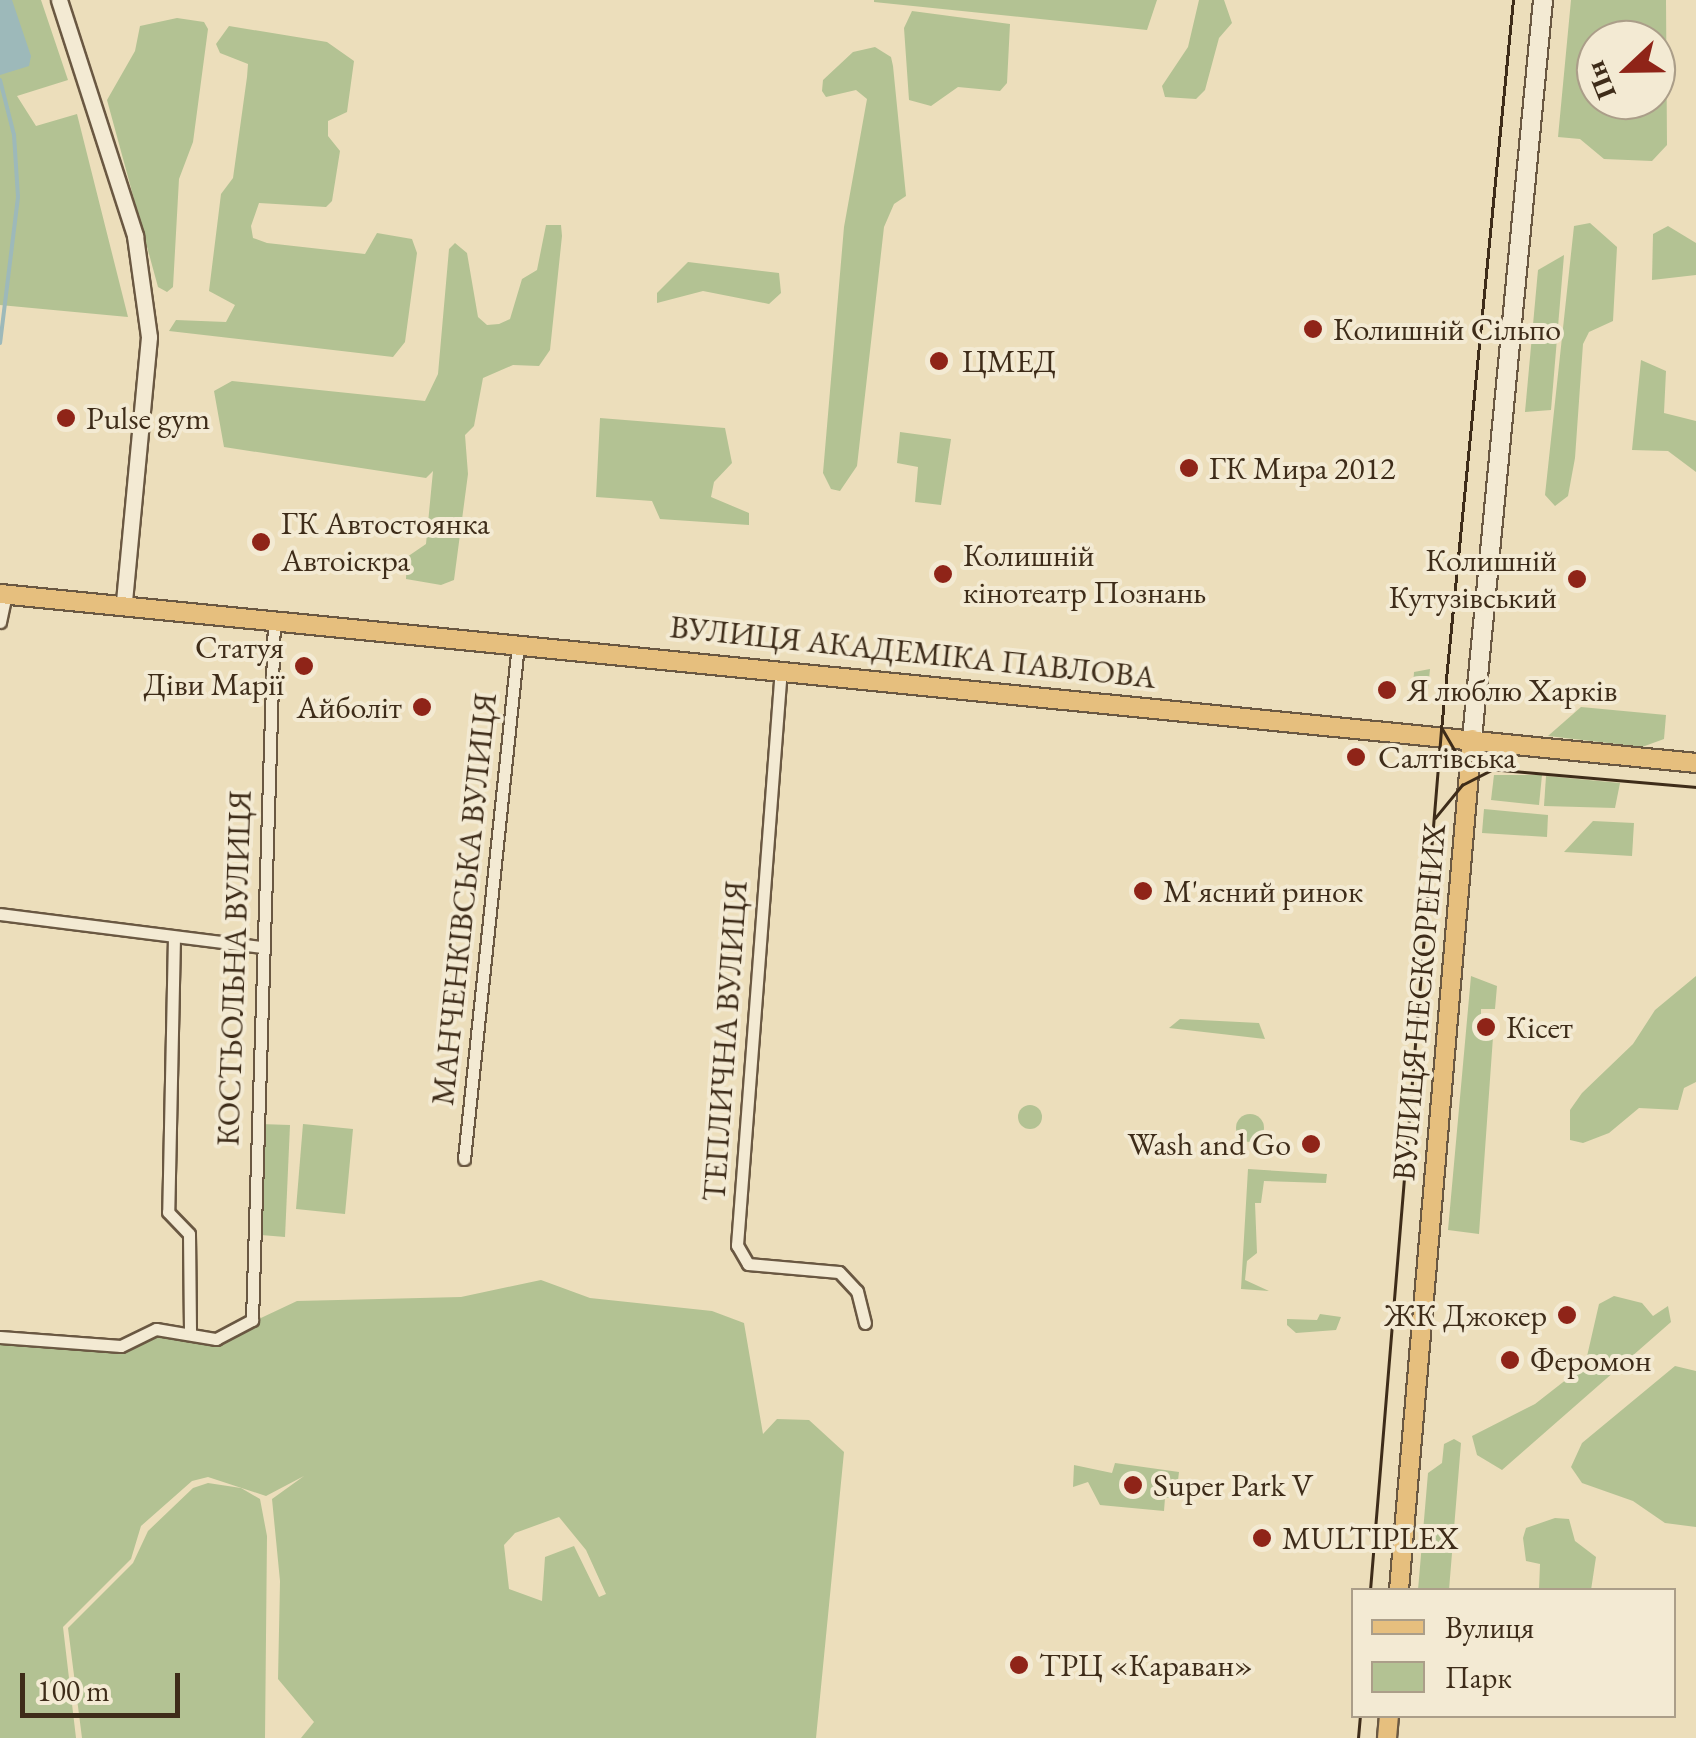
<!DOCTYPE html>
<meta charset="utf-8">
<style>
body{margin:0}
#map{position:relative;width:1696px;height:1738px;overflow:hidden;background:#ecdebb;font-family:"EB Garamond",serif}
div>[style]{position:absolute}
.green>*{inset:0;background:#b3c293}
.round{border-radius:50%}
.water>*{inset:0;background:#9db9ba}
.stream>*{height:4px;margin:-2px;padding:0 2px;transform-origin:2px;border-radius:2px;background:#9db9ba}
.roads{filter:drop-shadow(2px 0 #6a5842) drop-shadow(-2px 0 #6a5842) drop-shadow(0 2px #6a5842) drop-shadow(0 -2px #6a5842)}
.minor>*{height:11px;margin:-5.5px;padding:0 5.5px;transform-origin:5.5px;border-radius:5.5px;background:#f3ead3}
.tertiary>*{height:15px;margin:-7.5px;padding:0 7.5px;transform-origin:7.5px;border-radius:7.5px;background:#f3ead3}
.secondary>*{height:18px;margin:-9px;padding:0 9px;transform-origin:9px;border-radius:9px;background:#f3ead3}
.primary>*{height:18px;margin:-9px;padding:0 9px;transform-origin:9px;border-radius:9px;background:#e6bf7e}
.tram>*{height:2.5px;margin:-1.25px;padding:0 1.25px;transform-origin:1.25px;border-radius:1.25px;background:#3e2c19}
.dots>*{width:28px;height:28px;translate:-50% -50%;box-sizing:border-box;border:5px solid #f3ead3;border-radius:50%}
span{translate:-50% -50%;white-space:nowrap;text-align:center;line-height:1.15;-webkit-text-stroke:8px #f3ead3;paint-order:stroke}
.poi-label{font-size:32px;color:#3e2c19}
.left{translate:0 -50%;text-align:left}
.right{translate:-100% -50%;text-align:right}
.street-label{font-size:32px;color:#3e2c19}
.legend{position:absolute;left:1351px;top:1588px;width:325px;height:130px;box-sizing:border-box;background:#f3ead3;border:2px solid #ab9e89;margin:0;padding:12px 18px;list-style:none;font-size:30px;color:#3e2c19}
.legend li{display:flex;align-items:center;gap:20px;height:50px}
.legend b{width:50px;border:2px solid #ab9e89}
.north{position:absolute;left:1576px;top:20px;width:100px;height:100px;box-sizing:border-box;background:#f3ead3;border:2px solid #ab9e89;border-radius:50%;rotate:248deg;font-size:28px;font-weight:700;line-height:40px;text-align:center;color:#3e2c19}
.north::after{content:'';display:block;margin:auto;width:35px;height:45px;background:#8f2418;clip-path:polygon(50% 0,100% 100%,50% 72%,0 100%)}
.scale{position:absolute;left:20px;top:1673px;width:160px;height:45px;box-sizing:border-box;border:5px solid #3e2c19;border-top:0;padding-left:12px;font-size:30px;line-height:35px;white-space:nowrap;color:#3e2c19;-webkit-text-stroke:8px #f3ead3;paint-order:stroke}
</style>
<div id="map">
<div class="green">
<i style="clip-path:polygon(0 0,41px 0,68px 80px,17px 96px,36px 126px,77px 114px,128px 317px,0 305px)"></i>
<i style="clip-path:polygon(1157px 0,1147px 30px,874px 2px,874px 0)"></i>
<i style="clip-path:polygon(1199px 0,1224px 0,1232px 23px,1219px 38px,1205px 90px,1196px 99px,1165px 97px,1162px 86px,1188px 47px)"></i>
<i style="clip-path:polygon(evenodd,1571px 0,1666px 0,1667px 145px,1652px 161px,1604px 159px,1580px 139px,1558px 137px,1571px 0,1656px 40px,1656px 100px,1596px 100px,1596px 40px,1656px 40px)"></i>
<i style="clip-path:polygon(912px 11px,1010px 24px,1007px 83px,1000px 91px,958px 87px,931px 106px,909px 100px,904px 28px)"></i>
<i style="clip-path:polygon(177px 18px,204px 22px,208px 29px,193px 142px,179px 179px,173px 287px,167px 292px,158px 287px,107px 100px,135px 51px,140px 26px)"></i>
<i style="clip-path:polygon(229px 26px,327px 42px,354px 61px,347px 112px,328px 121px,328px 136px,340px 151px,332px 201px,326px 207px,259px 203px,251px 226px,253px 238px,267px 243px,365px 254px,377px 233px,412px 239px,417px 253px,405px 342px,393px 357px,169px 331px,176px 320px,226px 322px,235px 305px,209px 291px,221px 194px,233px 178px,247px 77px,248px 64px,220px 53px,216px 44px)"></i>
<i style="clip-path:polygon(875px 47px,891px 57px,893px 66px,906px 196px,894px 204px,884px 227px,857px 466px,840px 491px,831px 489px,823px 473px,844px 227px,867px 99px,856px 90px,826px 97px,822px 91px,823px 80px,853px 52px)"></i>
<i style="clip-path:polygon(1590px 223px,1617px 247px,1613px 321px,1589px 332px,1583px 344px,1575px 458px,1568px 496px,1555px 506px,1545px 495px,1574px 226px)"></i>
<i style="clip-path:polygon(546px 225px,561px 225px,562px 236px,550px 350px,539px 366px,513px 365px,483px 378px,474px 426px,465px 435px,468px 474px,454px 580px,441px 585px,406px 579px,407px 557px,426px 544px,433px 471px,426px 478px,224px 447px,214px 391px,232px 381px,425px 401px,438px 374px,449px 249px,455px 243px,467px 253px,478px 317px,487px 325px,499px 324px,510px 319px,522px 279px,537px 270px)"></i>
<i style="clip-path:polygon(1668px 226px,1696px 243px,1696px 275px,1652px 280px,1653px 234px)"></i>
<i style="clip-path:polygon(1564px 255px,1551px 410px,1525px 412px,1538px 270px)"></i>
<i style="clip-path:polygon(688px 262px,779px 273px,781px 293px,769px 304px,703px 291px,657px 303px,657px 293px)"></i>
<i style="clip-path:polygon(1641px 360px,1666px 371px,1664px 413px,1696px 421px,1696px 472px,1668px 451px,1632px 450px)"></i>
<i style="clip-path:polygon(600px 418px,725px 428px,732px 463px,714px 482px,711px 497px,749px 513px,749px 525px,660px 519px,652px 501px,596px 497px)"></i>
<i style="clip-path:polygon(900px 432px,951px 439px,941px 505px,915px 502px,918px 467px,897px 463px)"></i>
<i style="clip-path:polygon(1430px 669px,1427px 700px,1412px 700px,1414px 672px)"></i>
<i style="clip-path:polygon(1581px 707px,1666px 715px,1664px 739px,1642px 747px,1548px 736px)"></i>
<i style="clip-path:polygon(1494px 775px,1542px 775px,1539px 805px,1491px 800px)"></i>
<i style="clip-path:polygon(1546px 776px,1620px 783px,1615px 808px,1544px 806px)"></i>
<i style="clip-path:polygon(1484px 809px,1548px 815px,1547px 837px,1482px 833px)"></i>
<i style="clip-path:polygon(1593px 821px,1634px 823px,1632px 856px,1564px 852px)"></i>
<i style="clip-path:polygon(1471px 976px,1497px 986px,1495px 1009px,1481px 1009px,1481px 1035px,1493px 1037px,1479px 1234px,1448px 1230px)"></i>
<i style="clip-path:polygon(1696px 976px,1696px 1082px,1684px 1088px,1678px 1110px,1639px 1108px,1609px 1133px,1583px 1143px,1570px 1140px,1570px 1110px,1582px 1093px,1633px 1044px,1655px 1010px)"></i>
<i style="clip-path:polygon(1180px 1019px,1259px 1023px,1265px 1039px,1169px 1028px)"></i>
<i class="round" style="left:1018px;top:1105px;width:24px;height:24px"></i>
<i class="round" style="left:1236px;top:1114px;width:28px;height:28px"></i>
<i style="clip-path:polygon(260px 1124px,290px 1125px,285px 1237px,261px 1235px)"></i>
<i style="clip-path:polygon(303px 1124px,353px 1129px,345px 1214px,296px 1209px)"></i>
<i style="clip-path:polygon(1248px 1169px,1327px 1174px,1326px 1183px,1264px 1181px,1261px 1203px,1255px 1203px,1257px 1253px,1247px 1261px,1245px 1280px,1269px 1291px,1241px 1289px)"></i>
<i style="clip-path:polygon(evenodd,541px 1280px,590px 1298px,712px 1311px,744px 1323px,763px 1434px,777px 1419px,809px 1420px,844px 1452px,816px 1738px,301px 1738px,314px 1722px,278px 1679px,280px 1581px,272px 1499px,304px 1476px,266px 1496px,208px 1477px,192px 1481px,141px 1526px,131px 1559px,63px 1627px,76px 1738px,0 1738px,0 1337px,121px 1346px,143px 1333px,216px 1339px,297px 1301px,461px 1297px,541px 1280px,559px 1517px,586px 1550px,606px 1594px,599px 1597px,574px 1546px,545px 1557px,542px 1601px,509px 1589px,504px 1545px,515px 1533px,559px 1517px)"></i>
<i style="clip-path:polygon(1614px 1296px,1642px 1303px,1653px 1316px,1668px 1306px,1671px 1322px,1502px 1470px,1477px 1455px,1472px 1436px,1535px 1404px,1585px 1365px,1599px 1304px)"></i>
<i style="clip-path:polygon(1320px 1314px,1341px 1317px,1336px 1330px,1296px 1333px,1287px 1325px,1287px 1319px,1317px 1320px)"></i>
<i style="clip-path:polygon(1675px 1366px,1696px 1371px,1696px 1527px,1665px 1523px,1633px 1501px,1582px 1483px,1571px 1467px,1582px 1443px)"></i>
<i style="clip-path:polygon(1454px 1439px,1461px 1443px,1449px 1590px,1418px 1590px,1428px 1473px,1442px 1463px,1444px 1444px)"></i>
<i style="clip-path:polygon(1115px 1463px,1179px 1472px,1176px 1497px,1165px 1498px,1164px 1511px,1100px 1505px,1088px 1482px,1073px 1487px,1074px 1465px,1112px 1473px)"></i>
<i style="clip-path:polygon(208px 1483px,241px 1488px,260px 1499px,267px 1536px,265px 1738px,82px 1738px,68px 1628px,133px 1563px,148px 1531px,193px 1488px)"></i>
<i style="clip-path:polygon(1555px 1518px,1569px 1519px,1575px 1541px,1596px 1557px,1591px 1590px,1539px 1590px,1540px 1564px,1526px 1561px,1523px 1538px,1526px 1528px)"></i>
</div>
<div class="water">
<i style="clip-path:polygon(0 0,12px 0,31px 56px,29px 66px,0 75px)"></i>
</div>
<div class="stream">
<i style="left:0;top:80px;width:57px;rotate:75.7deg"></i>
<i style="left:14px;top:135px;width:62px;rotate:86.3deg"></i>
<i style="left:18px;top:197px;width:147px;rotate:97deg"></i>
</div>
<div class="roads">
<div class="minor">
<i style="left:0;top:622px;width:29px;rotate:-78deg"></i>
<i style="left:781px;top:668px;width:579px;rotate:94.36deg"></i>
<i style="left:737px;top:1245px;width:22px;rotate:60deg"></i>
<i style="left:748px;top:1264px;width:91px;rotate:5deg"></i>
<i style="left:839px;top:1272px;width:26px;rotate:47deg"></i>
<i style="left:857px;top:1291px;width:33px;rotate:76deg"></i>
<i style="left:0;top:914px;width:263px;rotate:7.2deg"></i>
<i style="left:174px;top:937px;width:275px;rotate:91.2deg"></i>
<i style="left:168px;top:1212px;width:30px;rotate:46deg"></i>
<i style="left:189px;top:1234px;width:96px;rotate:89.4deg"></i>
<i style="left:464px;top:1159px;width:518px;rotate:-84.01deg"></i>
<i style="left:0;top:1337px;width:121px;rotate:4.3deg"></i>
<i style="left:121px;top:1346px;width:39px;rotate:-26deg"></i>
<i style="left:156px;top:1329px;width:61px;rotate:9.5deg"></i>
<i style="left:216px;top:1339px;width:41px;rotate:-27.8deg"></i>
<i style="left:252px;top:1320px;width:702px;rotate:-88.2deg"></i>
</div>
<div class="tertiary">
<i style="left:59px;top:0;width:248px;rotate:72.1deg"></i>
<i style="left:135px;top:236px;width:102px;rotate:82.1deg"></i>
<i style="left:149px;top:337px;width:267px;rotate:95.4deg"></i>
</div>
<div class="secondary">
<i style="left:1472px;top:739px;width:742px;rotate:-84.51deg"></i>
</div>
<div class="primary">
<i style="left:0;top:594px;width:1704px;rotate:5.69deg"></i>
<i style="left:1399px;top:1590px;width:854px;rotate:-85.1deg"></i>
<i style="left:1387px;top:1738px;width:22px;rotate:-85deg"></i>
</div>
</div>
<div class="tram">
<i style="left:1442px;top:728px;width:34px;rotate:60deg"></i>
<i style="left:1459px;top:758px;width:33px;rotate:20deg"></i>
<i style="left:1490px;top:769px;width:207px;rotate:5deg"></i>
<i style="left:1435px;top:818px;width:43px;rotate:-50.7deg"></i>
<i style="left:1462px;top:785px;width:37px;rotate:-27deg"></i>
<i style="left:1370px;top:1590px;width:863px;rotate:-85.28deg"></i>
<i style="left:1441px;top:730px;width:734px;rotate:-84.37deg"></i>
<i style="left:1358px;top:1738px;width:22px;rotate:-85deg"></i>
</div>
<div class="dots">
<i style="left:1313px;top:329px;background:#8f2418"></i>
<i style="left:939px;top:361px;background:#8f2418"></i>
<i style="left:66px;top:418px;background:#8f2418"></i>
<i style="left:1189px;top:468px;background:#8f2418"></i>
<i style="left:261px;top:542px;background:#8f2418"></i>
<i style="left:943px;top:574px;background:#8f2418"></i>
<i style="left:1577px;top:579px;background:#8f2418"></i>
<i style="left:304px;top:666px;background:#8f2418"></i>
<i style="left:1387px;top:690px;background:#8f2418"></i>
<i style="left:422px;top:707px;background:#8f2418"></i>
<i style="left:1356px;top:757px;background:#8f2418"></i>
<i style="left:1143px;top:891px;background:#8f2418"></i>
<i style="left:1486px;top:1027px;background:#8f2418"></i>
<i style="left:1311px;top:1144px;background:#8f2418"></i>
<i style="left:1567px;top:1315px;background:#8f2418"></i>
<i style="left:1510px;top:1360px;background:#8f2418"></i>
<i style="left:1133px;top:1485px;background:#8f2418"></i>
<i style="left:1262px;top:1538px;background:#8f2418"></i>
<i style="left:1019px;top:1665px;background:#8f2418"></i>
</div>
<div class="poi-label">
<span class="left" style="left:1333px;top:329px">Колишній Сільпо</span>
<span class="left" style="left:962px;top:361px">ЦМЕД</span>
<span class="left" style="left:86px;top:418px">Pulse gym</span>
<span class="left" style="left:1209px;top:468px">ГК Мира 2012</span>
<span class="left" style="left:281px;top:542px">ГК Автостоянка<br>Автоіскра</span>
<span class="left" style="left:963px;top:574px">Колишній<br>кінотеатр Познань</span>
<span class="right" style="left:1557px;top:579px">Колишній<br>Кутузівський</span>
<span class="right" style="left:284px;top:666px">Статуя<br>Діви Марії</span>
<span class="left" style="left:1407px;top:690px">Я люблю Харків</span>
<span class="right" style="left:402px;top:707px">Айболіт</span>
<span class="left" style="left:1378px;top:757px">Салтівська</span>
<span class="left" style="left:1163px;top:891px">М'ясний ринок</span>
<span class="left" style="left:1506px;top:1027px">Кісет</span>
<span class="right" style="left:1291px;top:1144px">Wash and Go</span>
<span class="right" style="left:1547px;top:1315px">ЖК Джокер</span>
<span class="left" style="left:1530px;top:1360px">Феромон</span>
<span class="left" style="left:1153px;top:1485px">Super Park V</span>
<span class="left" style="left:1282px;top:1538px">MULTIPLEX</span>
<span class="left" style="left:1039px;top:1665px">ТРЦ «Караван»</span>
</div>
<div class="street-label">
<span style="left:913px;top:652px;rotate:6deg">ВУЛИЦЯ АКАДЕМІКА ПАВЛОВА</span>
<span style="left:464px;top:899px;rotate:-84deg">МАНЧЕНКІВСЬКА ВУЛИЦЯ</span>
<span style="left:234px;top:968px;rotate:-88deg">КОСТЬОЛЬНА ВУЛИЦЯ</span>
<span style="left:1419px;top:1002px;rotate:-85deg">ВУЛИЦЯ НЕСКОРЕНИХ</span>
<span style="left:725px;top:1041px;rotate:-86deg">ТЕПЛИЧНА ВУЛИЦЯ</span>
</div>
<ul class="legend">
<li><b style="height:12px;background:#e6bf7e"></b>Вулиця</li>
<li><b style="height:28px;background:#b3c293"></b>Парк</li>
</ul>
<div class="north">Пн</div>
<div class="scale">100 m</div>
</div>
